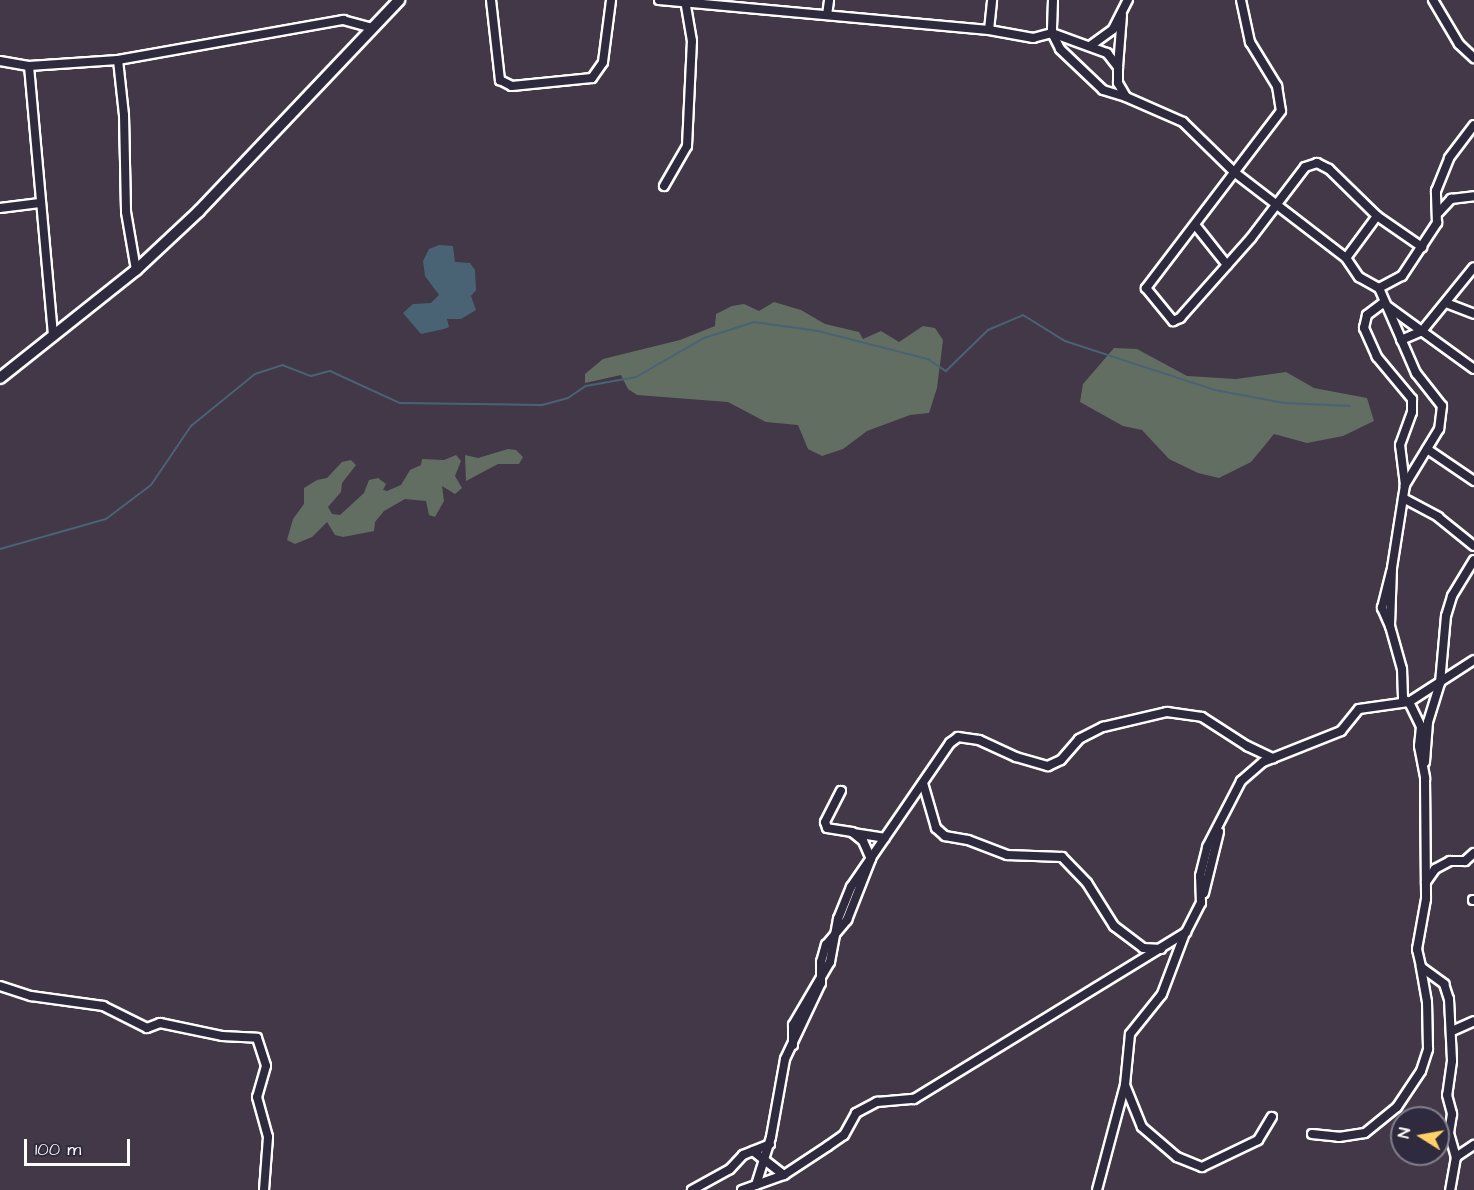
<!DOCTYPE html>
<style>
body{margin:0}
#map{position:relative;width:1474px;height:1190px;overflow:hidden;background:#423847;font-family:"Architects Daughter",sans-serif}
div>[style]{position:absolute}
.green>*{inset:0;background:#636e62}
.water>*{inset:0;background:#4a6374}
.stream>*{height:2px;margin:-1px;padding:0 1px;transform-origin:1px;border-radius:1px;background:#4a6374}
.roads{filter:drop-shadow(2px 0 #fff) drop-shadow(-2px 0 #fff) drop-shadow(0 2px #fff) drop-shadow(0 -2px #fff)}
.minor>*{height:8px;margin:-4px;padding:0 4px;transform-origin:4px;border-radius:4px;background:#2f2a3d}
.secondary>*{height:10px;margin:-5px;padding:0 5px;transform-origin:5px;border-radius:5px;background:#2f2a3d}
span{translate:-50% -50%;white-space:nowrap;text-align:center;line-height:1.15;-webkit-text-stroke:4.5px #2f2a3d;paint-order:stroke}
.north{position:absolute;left:1390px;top:1106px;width:60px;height:60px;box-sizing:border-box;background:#2f2a3d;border:2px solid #827f8b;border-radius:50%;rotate:281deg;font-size:16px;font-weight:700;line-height:24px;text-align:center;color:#fff}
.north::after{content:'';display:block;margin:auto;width:21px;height:27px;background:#ffd166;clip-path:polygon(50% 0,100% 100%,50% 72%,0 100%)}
.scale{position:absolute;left:24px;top:1139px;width:106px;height:27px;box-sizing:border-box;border:3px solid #fff;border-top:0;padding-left:8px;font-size:18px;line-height:21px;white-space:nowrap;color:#fff;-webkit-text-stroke:4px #2f2a3d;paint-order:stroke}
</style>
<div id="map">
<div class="green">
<i style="clip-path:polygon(774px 302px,801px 310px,825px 324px,859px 332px,863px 339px,881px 331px,899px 342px,923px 326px,935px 328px,943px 340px,937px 388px,929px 413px,910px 415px,867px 431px,843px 449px,822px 456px,808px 449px,798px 425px,766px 422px,728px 402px,637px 395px,628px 389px,621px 375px,585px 383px,585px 374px,603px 359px,680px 340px,715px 326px,716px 314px,732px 306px,744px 304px,759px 311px)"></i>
<i style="clip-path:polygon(1114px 348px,1137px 349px,1187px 376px,1236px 379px,1286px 372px,1314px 388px,1367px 398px,1374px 421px,1343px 436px,1307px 443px,1274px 434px,1251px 462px,1219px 478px,1198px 473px,1169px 459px,1142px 430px,1123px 426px,1080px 402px,1083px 384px)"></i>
<i style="clip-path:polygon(508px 449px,516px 450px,523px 457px,519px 464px,498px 464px,466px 481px,465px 455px,478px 458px)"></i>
<i style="clip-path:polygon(456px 455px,461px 461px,455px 476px,462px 488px,455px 494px,442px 486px,444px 501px,435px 517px,429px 515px,426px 501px,405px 499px,384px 511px,375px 522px,374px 531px,343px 537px,335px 535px,327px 522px,312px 537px,295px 544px,287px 540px,293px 519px,304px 504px,304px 488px,317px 480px,327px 478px,342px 462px,351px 460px,356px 465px,342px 483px,341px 492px,328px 507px,332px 514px,340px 515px,364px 493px,369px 480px,378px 478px,386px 484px,383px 490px,387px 491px,401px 485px,410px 470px,421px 465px,422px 459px,444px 460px)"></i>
</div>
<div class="water">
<i style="clip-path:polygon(439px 245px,453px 246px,455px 262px,470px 263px,475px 270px,476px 290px,471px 296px,476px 310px,461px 319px,447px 319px,449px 327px,444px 329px,421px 334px,403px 313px,413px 304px,431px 303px,439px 295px,425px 276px,423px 261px,429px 249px)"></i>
</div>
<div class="stream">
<i style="left:0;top:549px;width:110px;rotate:-15.8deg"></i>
<i style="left:106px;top:519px;width:56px;rotate:-37.1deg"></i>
<i style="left:151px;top:485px;width:71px;rotate:-55.9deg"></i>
<i style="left:191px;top:426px;width:82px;rotate:-39.1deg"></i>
<i style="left:255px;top:374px;width:28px;rotate:-18deg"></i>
<i style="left:282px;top:365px;width:31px;rotate:21deg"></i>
<i style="left:311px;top:376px;width:20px;rotate:-15deg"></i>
<i style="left:330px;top:371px;width:77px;rotate:24.6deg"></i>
<i style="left:400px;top:403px;width:142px;rotate:0.8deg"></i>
<i style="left:542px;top:405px;width:27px;rotate:-15deg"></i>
<i style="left:568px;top:398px;width:22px;rotate:-34deg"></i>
<i style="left:586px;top:386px;width:51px;rotate:-10.2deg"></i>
<i style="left:636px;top:377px;width:78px;rotate:-29.8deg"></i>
<i style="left:704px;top:338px;width:52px;rotate:-17.7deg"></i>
<i style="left:754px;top:322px;width:65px;rotate:8deg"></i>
<i style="left:818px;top:331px;width:114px;rotate:14.3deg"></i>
<i style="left:928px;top:359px;width:22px;rotate:34deg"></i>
<i style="left:946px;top:371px;width:59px;rotate:-44.3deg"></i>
<i style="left:988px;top:330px;width:38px;rotate:-23deg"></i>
<i style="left:1023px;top:315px;width:49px;rotate:31.8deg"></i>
<i style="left:1065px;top:341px;width:158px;rotate:18.1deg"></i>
<i style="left:1215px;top:390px;width:70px;rotate:10.7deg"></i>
<i style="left:1284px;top:403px;width:66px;rotate:2.6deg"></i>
</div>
<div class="roads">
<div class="minor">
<i style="left:491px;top:0;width:81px;rotate:83.6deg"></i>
<i style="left:500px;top:80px;width:13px;rotate:27deg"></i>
<i style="left:512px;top:86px;width:80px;rotate:-5.7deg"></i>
<i style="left:592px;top:78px;width:19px;rotate:-55deg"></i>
<i style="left:603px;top:62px;width:63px;rotate:-82.6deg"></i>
<i style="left:659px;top:0;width:331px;rotate:5.2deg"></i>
<i style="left:989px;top:30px;width:45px;rotate:10.3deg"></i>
<i style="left:1033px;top:38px;width:20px;rotate:-15deg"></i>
<i style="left:1052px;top:33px;width:59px;rotate:20deg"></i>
<i style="left:1107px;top:53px;width:18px;rotate:52deg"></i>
<i style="left:1118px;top:67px;width:16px;rotate:90deg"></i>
<i style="left:1118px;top:83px;width:16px;rotate:60deg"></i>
<i style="left:1126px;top:97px;width:62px;rotate:23.7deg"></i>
<i style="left:1183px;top:122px;width:71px;rotate:44.4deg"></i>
<i style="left:1234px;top:172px;width:141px;rotate:37.5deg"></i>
<i style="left:1346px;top:258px;width:23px;rotate:56deg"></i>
<i style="left:1359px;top:277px;width:23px;rotate:29deg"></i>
<i style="left:1379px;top:288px;width:93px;rotate:66.5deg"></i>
<i style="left:1416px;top:373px;width:42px;rotate:51.8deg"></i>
<i style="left:1442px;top:406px;width:23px;rotate:97deg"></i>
<i style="left:1439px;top:429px;width:66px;rotate:121.3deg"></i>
<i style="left:1405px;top:485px;width:84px;rotate:98.9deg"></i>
<i style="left:1392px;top:568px;width:58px;rotate:92deg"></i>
<i style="left:1390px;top:626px;width:45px;rotate:74.4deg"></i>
<i style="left:1402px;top:669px;width:30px;rotate:88deg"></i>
<i style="left:1403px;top:699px;width:7px;rotate:27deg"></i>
<i style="left:1409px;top:702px;width:28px;rotate:64deg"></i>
<i style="left:1421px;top:727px;width:19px;rotate:96deg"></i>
<i style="left:1419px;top:746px;width:33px;rotate:79deg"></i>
<i style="left:1425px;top:778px;width:121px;rotate:89.5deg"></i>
<i style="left:1426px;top:899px;width:51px;rotate:100.2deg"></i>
<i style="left:1417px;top:949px;width:18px;rotate:77deg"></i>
<i style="left:1421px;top:967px;width:29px;rotate:36deg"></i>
<i style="left:1444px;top:984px;width:16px;rotate:72deg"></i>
<i style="left:1449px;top:999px;width:62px;rotate:87.2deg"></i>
<i style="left:1452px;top:1061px;width:34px;rotate:98deg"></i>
<i style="left:1447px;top:1095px;width:20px;rotate:75deg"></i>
<i style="left:1452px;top:1114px;width:19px;rotate:99deg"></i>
<i style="left:1449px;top:1133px;width:25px;rotate:74deg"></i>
<i style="left:1456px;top:1157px;width:34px;rotate:100deg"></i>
<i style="left:1053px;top:0;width:33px;rotate:92deg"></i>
<i style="left:1052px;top:33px;width:18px;rotate:63deg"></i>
<i style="left:1060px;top:49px;width:59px;rotate:43.6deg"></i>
<i style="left:1103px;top:90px;width:24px;rotate:17deg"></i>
<i style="left:1241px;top:0;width:43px;rotate:77.9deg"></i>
<i style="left:1250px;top:42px;width:52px;rotate:58.5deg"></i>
<i style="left:1277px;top:86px;width:25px;rotate:81deg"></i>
<i style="left:1281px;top:111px;width:223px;rotate:127.3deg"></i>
<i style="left:1146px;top:288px;width:43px;rotate:50.7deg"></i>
<i style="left:1173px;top:321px;width:8px;rotate:-23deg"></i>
<i style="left:1180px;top:318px;width:107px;rotate:-48.4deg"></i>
<i style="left:1251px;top:238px;width:89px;rotate:-52.7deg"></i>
<i style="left:1305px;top:167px;width:13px;rotate:-18deg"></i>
<i style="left:1317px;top:163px;width:13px;rotate:27deg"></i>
<i style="left:1329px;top:169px;width:67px;rotate:44.4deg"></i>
<i style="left:1377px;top:216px;width:52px;rotate:126.4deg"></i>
<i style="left:1433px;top:0;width:51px;rotate:59.4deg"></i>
<i style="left:1459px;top:44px;width:21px;rotate:43deg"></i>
<i style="left:827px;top:15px;width:15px;rotate:-82deg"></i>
<i style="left:989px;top:30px;width:30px;rotate:-84deg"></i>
<i style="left:1090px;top:46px;width:29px;rotate:-36deg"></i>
<i style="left:1113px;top:29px;width:33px;rotate:-63deg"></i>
<i style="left:118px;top:60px;width:55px;rotate:83.8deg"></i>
<i style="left:124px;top:115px;width:97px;rotate:88.8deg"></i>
<i style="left:126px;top:212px;width:59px;rotate:80.2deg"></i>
<i style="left:0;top:61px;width:29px;rotate:10deg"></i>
<i style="left:29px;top:66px;width:89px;rotate:-3.9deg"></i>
<i style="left:118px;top:60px;width:229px;rotate:-10.1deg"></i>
<i style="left:343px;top:20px;width:30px;rotate:15deg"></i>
<i style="left:29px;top:66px;width:268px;rotate:84.9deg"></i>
<i style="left:1118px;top:67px;width:52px;rotate:-85.6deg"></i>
<i style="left:664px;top:186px;width:46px;rotate:-60.1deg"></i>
<i style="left:687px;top:146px;width:105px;rotate:-87.3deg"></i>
<i style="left:692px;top:41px;width:42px;rotate:-99.7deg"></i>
<i style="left:0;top:208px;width:40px;rotate:-7.1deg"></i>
<i style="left:1439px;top:212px;width:18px;rotate:-47deg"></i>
<i style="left:1451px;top:199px;width:23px;rotate:-7deg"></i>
<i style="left:1377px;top:216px;width:55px;rotate:34.6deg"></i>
<i style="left:1196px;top:226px;width:50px;rotate:51.5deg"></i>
<i style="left:1379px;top:288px;width:26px;rotate:-28deg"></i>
<i style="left:1402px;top:276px;width:64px;rotate:-56.6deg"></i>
<i style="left:1437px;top:223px;width:32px;rotate:-92deg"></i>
<i style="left:1436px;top:191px;width:35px;rotate:-68deg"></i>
<i style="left:1449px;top:158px;width:41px;rotate:-52.9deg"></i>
<i style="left:1446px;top:303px;width:30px;rotate:21deg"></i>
<i style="left:1401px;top:340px;width:23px;rotate:-23deg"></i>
<i style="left:1422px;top:331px;width:82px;rotate:-50.9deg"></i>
<i style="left:1427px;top:449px;width:57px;rotate:34.2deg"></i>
<i style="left:1405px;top:485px;width:40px;rotate:-97.1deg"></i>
<i style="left:1400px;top:445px;width:35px;rotate:-70deg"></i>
<i style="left:1412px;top:412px;width:13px;rotate:-90deg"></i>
<i style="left:1412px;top:399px;width:55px;rotate:-129.8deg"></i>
<i style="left:1377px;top:357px;width:32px;rotate:-114deg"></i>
<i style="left:1364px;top:328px;width:13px;rotate:-77deg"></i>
<i style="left:1367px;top:315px;width:20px;rotate:-37deg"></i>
<i style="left:1383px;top:303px;width:112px;rotate:36deg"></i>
<i style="left:1403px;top:498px;width:40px;rotate:28deg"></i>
<i style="left:1438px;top:517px;width:46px;rotate:38.9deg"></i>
<i style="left:1390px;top:626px;width:20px;rotate:-114deg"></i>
<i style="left:1382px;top:608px;width:38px;rotate:-76deg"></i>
<i style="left:1425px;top:762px;width:40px;rotate:-85.7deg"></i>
<i style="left:1428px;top:722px;width:41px;rotate:-72.9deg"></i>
<i style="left:1440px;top:683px;width:67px;rotate:-84.9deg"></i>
<i style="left:1446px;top:616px;width:21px;rotate:-73deg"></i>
<i style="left:1452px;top:596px;width:42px;rotate:-58.6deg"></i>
<i style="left:923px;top:783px;width:47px;rotate:73.9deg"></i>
<i style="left:936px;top:828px;width:12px;rotate:42deg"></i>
<i style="left:945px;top:836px;width:23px;rotate:10deg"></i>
<i style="left:968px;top:840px;width:42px;rotate:21deg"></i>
<i style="left:1007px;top:855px;width:55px;rotate:2.1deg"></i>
<i style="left:1062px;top:857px;width:36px;rotate:46deg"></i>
<i style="left:1087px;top:883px;width:51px;rotate:57.9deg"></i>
<i style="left:1114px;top:926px;width:36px;rotate:37deg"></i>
<i style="left:1143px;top:948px;width:18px;rotate:3deg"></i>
<i style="left:854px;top:833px;width:31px;rotate:9deg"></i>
<i style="left:1426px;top:882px;width:16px;rotate:-55deg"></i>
<i style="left:1435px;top:869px;width:17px;rotate:-28deg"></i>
<i style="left:1450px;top:861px;width:15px"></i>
<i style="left:1465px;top:861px;width:12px;rotate:-42deg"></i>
<i style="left:1204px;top:893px;width:63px;rotate:-76.2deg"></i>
<i style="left:1473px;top:900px;width:1px"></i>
<i style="left:0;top:986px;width:33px;rotate:18deg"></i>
<i style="left:31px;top:996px;width:73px;rotate:7.9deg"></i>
<i style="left:103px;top:1006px;width:49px;rotate:26.6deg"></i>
<i style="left:147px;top:1028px;width:14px;rotate:-21deg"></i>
<i style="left:160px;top:1023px;width:63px;rotate:11.8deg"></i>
<i style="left:222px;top:1036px;width:35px;rotate:3deg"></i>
<i style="left:257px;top:1038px;width:29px;rotate:72deg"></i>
<i style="left:266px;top:1066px;width:32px;rotate:106deg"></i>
<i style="left:257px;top:1097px;width:41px;rotate:74.6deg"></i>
<i style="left:268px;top:1137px;width:53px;rotate:94.3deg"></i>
<i style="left:1452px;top:1031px;width:24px;rotate:-24deg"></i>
<i style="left:793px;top:1045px;width:20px;rotate:-90deg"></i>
<i style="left:793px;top:1025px;width:73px;rotate:-59.6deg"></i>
<i style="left:830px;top:962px;width:44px;rotate:-79.5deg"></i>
<i style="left:838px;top:919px;width:35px;rotate:-68deg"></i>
<i style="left:851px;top:887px;width:175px;rotate:-55.5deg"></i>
<i style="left:950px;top:743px;width:10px;rotate:-37deg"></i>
<i style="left:958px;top:737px;width:21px;rotate:8deg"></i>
<i style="left:979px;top:740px;width:41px;rotate:24.7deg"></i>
<i style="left:1016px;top:757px;width:33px;rotate:16deg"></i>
<i style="left:1048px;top:766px;width:14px;rotate:-25deg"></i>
<i style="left:1061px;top:760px;width:28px;rotate:-49deg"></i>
<i style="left:1079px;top:739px;width:27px;rotate:-27deg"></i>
<i style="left:1103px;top:727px;width:66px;rotate:-13.2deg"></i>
<i style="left:1167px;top:712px;width:35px;rotate:8deg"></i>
<i style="left:1202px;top:717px;width:54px;rotate:32.8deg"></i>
<i style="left:1247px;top:746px;width:29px;rotate:25deg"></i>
<i style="left:1125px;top:1085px;width:45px;rotate:68deg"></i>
<i style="left:1142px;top:1127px;width:46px;rotate:40.6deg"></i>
<i style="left:1177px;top:1157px;width:27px;rotate:22deg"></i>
<i style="left:1202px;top:1167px;width:62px;rotate:-25.7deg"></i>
<i style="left:1258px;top:1140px;width:27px;rotate:-59deg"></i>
<i style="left:1312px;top:1134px;width:27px;rotate:6deg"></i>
<i style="left:1339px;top:1137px;width:26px;rotate:-9deg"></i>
<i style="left:1365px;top:1133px;width:41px;rotate:-39.1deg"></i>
<i style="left:1397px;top:1107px;width:43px;rotate:-56.3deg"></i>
<i style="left:1421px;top:1071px;width:23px;rotate:-72deg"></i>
<i style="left:1428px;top:1049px;width:47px;rotate:-91.2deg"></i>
<i style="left:1427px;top:1002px;width:36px;rotate:-100deg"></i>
<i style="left:753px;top:1151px;width:39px;rotate:38deg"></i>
<i style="left:1456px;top:1157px;width:22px;rotate:-34deg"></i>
<i style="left:756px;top:1185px;width:50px;rotate:-72.6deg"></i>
<i style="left:771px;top:1137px;width:79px;rotate:-79.8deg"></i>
<i style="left:785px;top:1059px;width:84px;rotate:-64.7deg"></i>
<i style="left:821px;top:983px;width:21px;rotate:-90deg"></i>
<i style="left:821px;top:962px;width:18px;rotate:-74deg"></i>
<i style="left:826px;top:945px;width:33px;rotate:-50deg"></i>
<i style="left:847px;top:920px;width:66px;rotate:-68.5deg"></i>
<i style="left:871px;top:859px;width:20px;rotate:-114deg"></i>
<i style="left:863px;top:841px;width:14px;rotate:-141deg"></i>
<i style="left:852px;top:832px;width:25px;rotate:-171deg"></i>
<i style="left:827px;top:828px;width:6px;rotate:-108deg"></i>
<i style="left:825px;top:822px;width:35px;rotate:-63deg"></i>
<i style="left:692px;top:1190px;width:43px;rotate:-28.9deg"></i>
<i style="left:730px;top:1169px;width:19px;rotate:-47deg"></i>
<i style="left:743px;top:1155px;width:29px;rotate:-22deg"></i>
<i style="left:742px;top:1190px;width:45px;rotate:-19.7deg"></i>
<i style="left:784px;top:1175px;width:53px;rotate:-33.4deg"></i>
<i style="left:828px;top:1146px;width:19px;rotate:-35deg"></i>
<i style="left:844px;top:1135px;width:25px;rotate:-61deg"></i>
<i style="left:856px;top:1113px;width:24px;rotate:-28deg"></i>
<i style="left:877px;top:1102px;width:37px;rotate:-5deg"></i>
<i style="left:914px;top:1099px;width:319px;rotate:-31.5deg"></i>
<i style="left:1186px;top:932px;width:33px;rotate:-63deg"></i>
<i style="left:1201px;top:903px;width:27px;rotate:-92deg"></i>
<i style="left:1200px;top:876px;width:30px;rotate:-76deg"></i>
<i style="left:1207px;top:847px;width:74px;rotate:-62.7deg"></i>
<i style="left:1241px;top:781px;width:29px;rotate:-41deg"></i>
<i style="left:1263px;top:762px;width:84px;rotate:-21.7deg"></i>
<i style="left:1341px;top:731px;width:28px;rotate:-51deg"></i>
<i style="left:1359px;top:709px;width:50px;rotate:-8deg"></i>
<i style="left:1409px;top:702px;width:77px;rotate:-32.9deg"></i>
<i style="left:1097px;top:1190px;width:109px;rotate:-75.1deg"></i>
<i style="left:1125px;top:1085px;width:51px;rotate:-84.4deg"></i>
<i style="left:1130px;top:1034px;width:51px;rotate:-51.3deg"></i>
<i style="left:1162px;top:994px;width:65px;rotate:-69.3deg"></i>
</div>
<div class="secondary">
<i style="left:0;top:378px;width:174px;rotate:-38.5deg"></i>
<i style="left:136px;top:270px;width:86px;rotate:-43.1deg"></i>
<i style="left:199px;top:211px;width:291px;rotate:-46.5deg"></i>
</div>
</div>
<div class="north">N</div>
<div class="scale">100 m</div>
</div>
